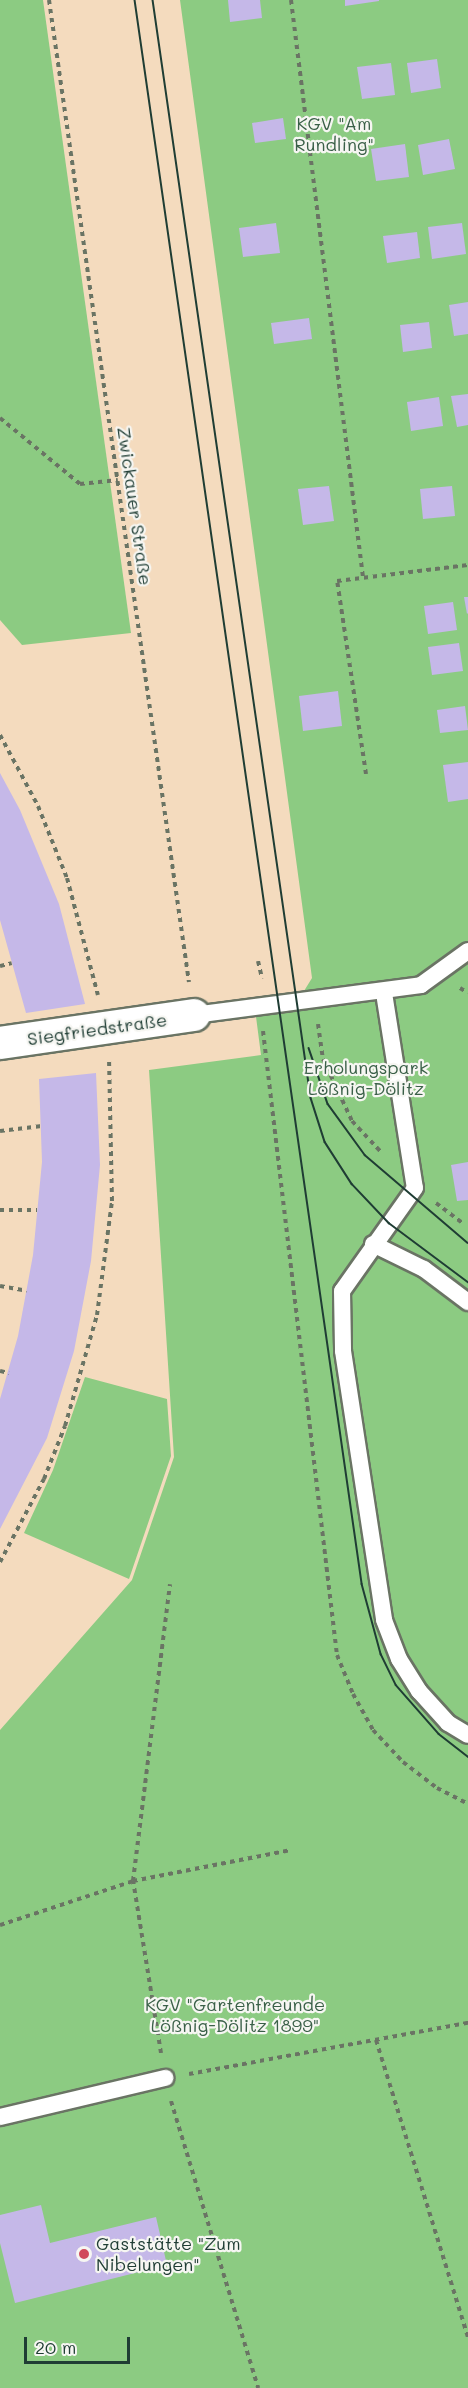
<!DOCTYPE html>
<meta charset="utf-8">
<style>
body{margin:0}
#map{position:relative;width:468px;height:2388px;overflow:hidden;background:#f4dbbe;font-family:Mali,sans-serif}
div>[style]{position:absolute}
.green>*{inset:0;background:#8ccb82}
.building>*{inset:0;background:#c5b8e8}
.path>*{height:4px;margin-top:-2px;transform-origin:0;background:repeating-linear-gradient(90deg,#6a7464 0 4.5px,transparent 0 9px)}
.roads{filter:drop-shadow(2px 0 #6a7464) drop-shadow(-2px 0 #6a7464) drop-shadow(0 2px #6a7464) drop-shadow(0 -2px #6a7464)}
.lane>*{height:16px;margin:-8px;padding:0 8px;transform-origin:8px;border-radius:8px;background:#fff}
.street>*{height:32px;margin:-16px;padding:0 16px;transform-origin:16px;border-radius:16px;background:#fff}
.tram>*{height:1.5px;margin:-0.75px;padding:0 0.75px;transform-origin:0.75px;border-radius:0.75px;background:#1f3d34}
.dots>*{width:16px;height:16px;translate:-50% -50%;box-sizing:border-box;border:3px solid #f6f6f2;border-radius:50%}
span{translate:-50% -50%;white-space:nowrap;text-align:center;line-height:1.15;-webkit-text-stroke:4.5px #f6f6f2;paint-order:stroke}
.park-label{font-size:18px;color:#3a6048}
.street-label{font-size:18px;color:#1f3d34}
.poi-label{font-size:18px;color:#1f3d34}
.left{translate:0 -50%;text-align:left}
.scale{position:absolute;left:24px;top:2337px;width:106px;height:27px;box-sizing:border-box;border:3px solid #1f3d34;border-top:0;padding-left:8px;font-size:18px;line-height:21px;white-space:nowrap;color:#1f3d34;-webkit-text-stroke:4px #f6f6f2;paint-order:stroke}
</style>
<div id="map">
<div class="green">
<i style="clip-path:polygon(0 0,43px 0,131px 633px,22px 645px,0 620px)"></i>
<i style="clip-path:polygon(180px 0,468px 0,468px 2388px,0 2388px,0 1730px,132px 1580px,174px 1457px,149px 1070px,261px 1055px,255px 1009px,296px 1004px,312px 978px)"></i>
<i style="clip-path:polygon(85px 1377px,167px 1399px,171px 1456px,129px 1579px,24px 1533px,53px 1470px)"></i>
</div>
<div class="building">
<i style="clip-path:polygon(228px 0,260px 0,262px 18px,230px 22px)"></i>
<i style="clip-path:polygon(345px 0,379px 0,379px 1px,345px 6px)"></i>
<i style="clip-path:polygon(437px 59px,441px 88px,411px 93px,407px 63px)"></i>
<i style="clip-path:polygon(391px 63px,395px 95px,362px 99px,357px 67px)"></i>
<i style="clip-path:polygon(283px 118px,286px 139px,255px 143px,252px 123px)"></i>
<i style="clip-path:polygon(449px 139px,455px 169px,423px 175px,418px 145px)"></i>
<i style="clip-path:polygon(405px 144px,409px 177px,376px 181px,371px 149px)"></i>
<i style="clip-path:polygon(276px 223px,280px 253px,243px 257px,239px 228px)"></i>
<i style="clip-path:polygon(462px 223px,466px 254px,432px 259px,428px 227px)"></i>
<i style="clip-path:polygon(417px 232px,420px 258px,387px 263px,383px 236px)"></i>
<i style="clip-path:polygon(468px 302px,468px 334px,454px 336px,449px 305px)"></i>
<i style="clip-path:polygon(309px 318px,312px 339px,274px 344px,271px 323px)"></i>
<i style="clip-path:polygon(429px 322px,432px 348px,403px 352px,400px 325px)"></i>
<i style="clip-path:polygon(468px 394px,468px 425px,457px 427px,451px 396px)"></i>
<i style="clip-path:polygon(439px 397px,443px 426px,411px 431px,407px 402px)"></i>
<i style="clip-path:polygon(329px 486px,334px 521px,303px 525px,298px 489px)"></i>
<i style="clip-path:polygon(452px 486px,455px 516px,423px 519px,420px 489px)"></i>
<i style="clip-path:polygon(464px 597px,468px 597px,468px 613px,467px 614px)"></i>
<i style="clip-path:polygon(453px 602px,457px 630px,428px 634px,424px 606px)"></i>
<i style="clip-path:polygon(459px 643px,463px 671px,432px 675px,428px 647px)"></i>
<i style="clip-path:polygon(338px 691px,342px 726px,303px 731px,299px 696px)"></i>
<i style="clip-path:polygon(465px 706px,468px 730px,440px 733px,437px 710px)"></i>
<i style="clip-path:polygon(468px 762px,468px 799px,448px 802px,443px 765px)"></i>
<i style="clip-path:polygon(0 773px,20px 810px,59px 904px,85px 1004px,26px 1013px,0 920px)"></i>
<i style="clip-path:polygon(96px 1073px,100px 1165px,91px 1261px,74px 1351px,47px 1438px,0 1529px,0 1399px,18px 1336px,33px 1255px,42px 1162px,39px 1079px)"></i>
<i style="clip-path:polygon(468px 1162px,468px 1200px,457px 1201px,451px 1165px)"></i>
<i style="clip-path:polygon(41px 2205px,50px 2243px,156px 2217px,167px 2265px,15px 2303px,0 2243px,0 2215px)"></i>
</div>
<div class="path">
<i style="left:49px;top:0;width:992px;rotate:81.89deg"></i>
<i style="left:291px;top:0;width:581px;rotate:82.89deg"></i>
<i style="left:0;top:418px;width:104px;rotate:39.5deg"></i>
<i style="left:80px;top:484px;width:38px;rotate:-6deg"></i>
<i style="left:0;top:735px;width:81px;rotate:61.8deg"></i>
<i style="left:38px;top:806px;width:78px;rotate:68.1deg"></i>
<i style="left:67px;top:878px;width:121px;rotate:75.2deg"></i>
<i style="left:366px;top:774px;width:195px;rotate:-98.5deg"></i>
<i style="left:337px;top:581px;width:132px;rotate:-7deg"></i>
<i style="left:258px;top:961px;width:18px;rotate:77deg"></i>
<i style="left:0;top:966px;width:12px;rotate:-14deg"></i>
<i style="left:460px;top:988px;width:9px;rotate:32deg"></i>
<i style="left:318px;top:1024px;width:35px;rotate:82deg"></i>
<i style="left:323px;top:1059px;width:68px;rotate:64.9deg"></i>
<i style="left:352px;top:1121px;width:41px;rotate:47deg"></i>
<i style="left:263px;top:1031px;width:628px;rotate:83.24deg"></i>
<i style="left:337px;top:1655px;width:42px;rotate:67.7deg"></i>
<i style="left:353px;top:1694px;width:41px;rotate:60.9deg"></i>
<i style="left:373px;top:1730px;width:44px;rotate:46.8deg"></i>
<i style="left:403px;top:1762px;width:43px;rotate:37.4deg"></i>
<i style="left:437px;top:1788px;width:35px;rotate:27deg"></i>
<i style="left:0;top:1131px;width:42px;rotate:-6.8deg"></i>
<i style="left:436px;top:1203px;width:35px;rotate:37deg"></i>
<i style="left:0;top:1210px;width:37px"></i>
<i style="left:0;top:1286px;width:27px;rotate:10deg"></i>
<i style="left:0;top:1371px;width:9px;rotate:13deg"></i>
<i style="left:0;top:1562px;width:94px;rotate:-62.1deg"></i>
<i style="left:44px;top:1479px;width:57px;rotate:-68.4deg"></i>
<i style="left:65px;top:1426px;width:116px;rotate:-73.9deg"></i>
<i style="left:97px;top:1315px;width:115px;rotate:-82.5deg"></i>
<i style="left:112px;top:1201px;width:140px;rotate:-91.2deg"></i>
<i style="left:0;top:1925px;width:140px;rotate:-18.3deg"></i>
<i style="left:133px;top:1881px;width:299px;rotate:-82.9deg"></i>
<i style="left:376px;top:2040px;width:312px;rotate:72.8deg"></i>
<i style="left:161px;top:2053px;width:174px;rotate:-99.2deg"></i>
<i style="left:133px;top:1881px;width:161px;rotate:-11.1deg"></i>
<i style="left:189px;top:2074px;width:284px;rotate:-10.4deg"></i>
<i style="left:171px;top:2101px;width:300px;rotate:73.1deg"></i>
</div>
<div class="roads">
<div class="lane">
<i style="left:384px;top:993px;width:197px;rotate:81deg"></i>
<i style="left:415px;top:1188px;width:126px;rotate:125.3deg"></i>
<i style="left:342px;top:1291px;width:60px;rotate:89deg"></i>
<i style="left:343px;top:1351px;width:272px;rotate:81.3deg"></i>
<i style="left:384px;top:1620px;width:42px;rotate:69deg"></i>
<i style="left:399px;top:1659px;width:38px;rotate:58deg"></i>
<i style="left:419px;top:1691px;width:43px;rotate:47.8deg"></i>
<i style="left:448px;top:1723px;width:23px;rotate:31deg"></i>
<i style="left:194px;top:1015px;width:229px;rotate:-7.5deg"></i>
<i style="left:421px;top:985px;width:58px;rotate:-35.9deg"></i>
<i style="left:373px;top:1244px;width:57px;rotate:26.1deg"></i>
<i style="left:424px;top:1269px;width:55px;rotate:36.9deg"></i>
<i style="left:0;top:2117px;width:170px;rotate:-13.3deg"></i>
</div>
<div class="street">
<i style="left:0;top:1043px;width:196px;rotate:-8.2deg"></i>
</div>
</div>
<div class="tram">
<i style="left:135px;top:0;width:1600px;rotate:81.84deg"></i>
<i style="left:362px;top:1584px;width:73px;rotate:74.8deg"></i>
<i style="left:381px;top:1654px;width:34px;rotate:64deg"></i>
<i style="left:396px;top:1685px;width:65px;rotate:48.7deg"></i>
<i style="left:439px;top:1734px;width:37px;rotate:38deg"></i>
<i style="left:153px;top:0;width:1109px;rotate:81.81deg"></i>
<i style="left:311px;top:1098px;width:46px;rotate:72.3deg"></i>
<i style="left:325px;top:1142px;width:50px;rotate:57.3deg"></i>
<i style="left:352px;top:1184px;width:54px;rotate:46.5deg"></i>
<i style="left:389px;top:1223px;width:99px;rotate:36.8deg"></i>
<i style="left:309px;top:1048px;width:59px;rotate:71.3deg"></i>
<i style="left:328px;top:1104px;width:63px;rotate:54deg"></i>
<i style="left:365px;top:1155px;width:135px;rotate:40.5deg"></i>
</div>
<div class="dots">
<i style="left:84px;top:2254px;background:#d1495b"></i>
</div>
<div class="park-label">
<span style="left:334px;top:134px">KGV "Am<br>Rundling"</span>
<span style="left:366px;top:1078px">Erholungspark<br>Lößnig-Dölitz</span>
<span style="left:235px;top:2015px">KGV "Gartenfreunde<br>Lößnig-Dölitz 1899"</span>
</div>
<div class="street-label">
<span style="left:135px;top:506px;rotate:82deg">Zwickauer Straße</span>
<span style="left:97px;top:1029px;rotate:-8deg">Siegfriedstraße</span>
</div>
<div class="poi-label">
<span class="left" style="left:96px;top:2254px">Gaststätte "Zum<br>Nibelungen"</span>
</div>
<div class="scale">20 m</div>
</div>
